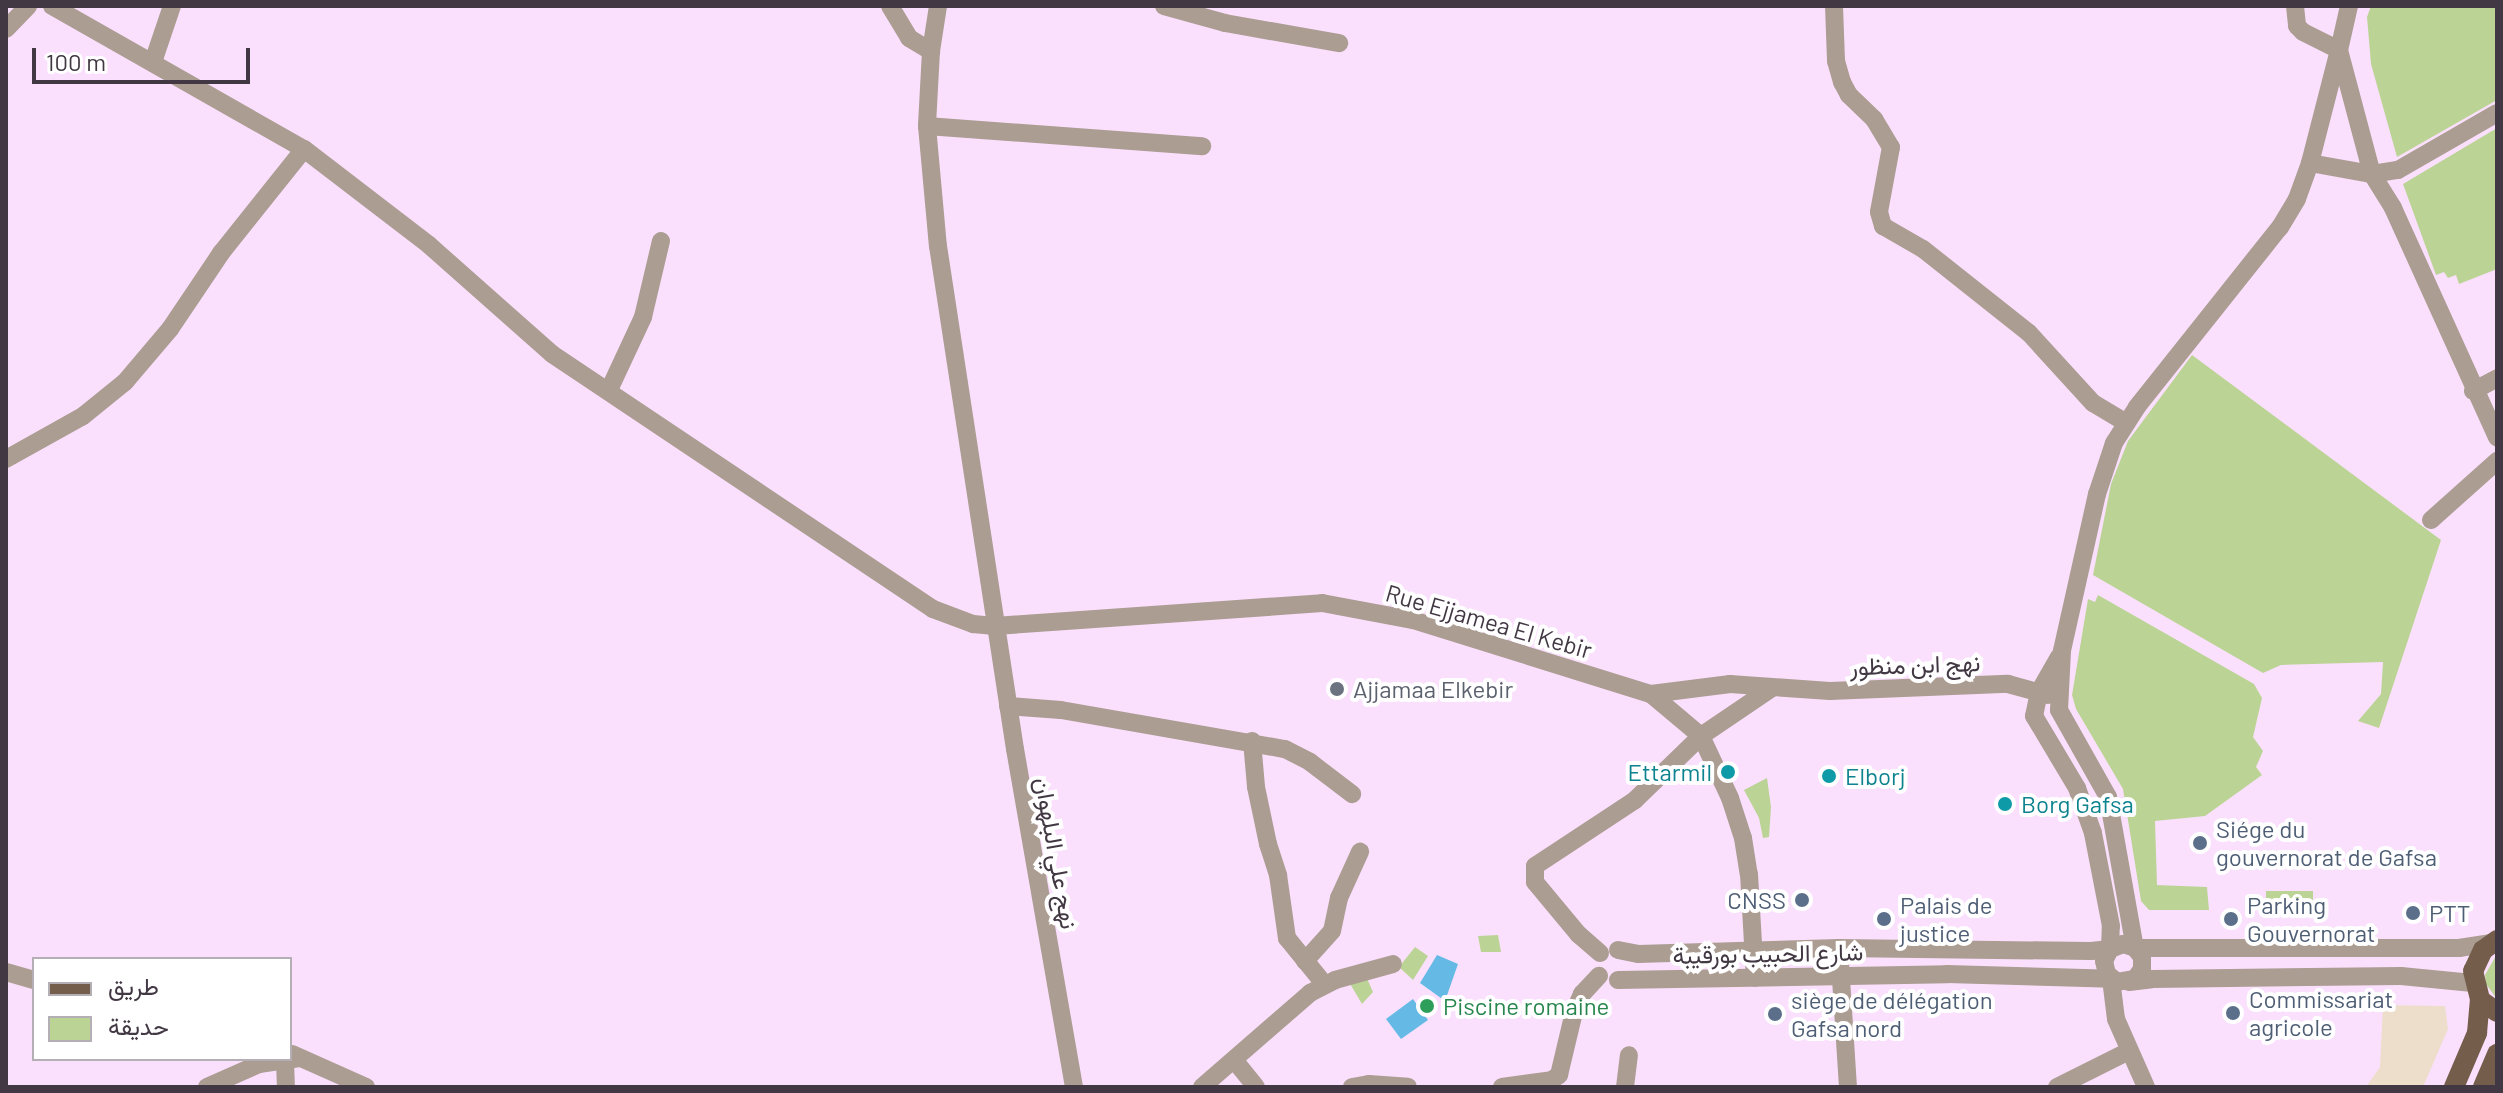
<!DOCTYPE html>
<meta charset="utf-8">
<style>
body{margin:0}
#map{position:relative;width:2503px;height:1093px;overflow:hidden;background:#fbe0fe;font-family:Barlow,Vazirmatn,sans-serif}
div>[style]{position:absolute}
.education>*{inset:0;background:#ecdecb}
.green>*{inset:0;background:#bbd495}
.water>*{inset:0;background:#65bae5}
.minor>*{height:18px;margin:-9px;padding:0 9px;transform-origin:9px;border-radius:9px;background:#ab9d92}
.major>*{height:20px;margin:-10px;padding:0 10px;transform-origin:10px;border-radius:10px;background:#755d4b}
.dots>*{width:22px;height:22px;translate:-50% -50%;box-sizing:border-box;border:4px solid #fff;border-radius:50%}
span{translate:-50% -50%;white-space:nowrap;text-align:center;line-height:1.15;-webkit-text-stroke:8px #fff;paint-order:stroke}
.street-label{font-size:24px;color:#423843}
.worship-label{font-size:24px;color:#5b616d}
.left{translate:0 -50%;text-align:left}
.culture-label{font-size:24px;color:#0d838f}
.right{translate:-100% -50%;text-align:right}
.service-label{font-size:24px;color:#4e5e75}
.leisure-label{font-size:24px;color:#27864d}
.frame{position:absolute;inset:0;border:8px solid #423843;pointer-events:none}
.legend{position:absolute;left:32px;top:957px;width:260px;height:104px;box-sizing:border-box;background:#fff;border:2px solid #b3afb4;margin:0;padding:10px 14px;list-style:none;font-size:24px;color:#423843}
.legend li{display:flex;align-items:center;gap:16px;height:40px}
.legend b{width:40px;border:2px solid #b3afb4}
.scale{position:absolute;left:32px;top:48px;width:218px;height:36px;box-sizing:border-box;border:4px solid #423843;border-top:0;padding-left:10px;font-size:24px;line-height:28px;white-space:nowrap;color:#423843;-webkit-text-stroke:6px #fff;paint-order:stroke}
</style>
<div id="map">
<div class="education">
<i style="clip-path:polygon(2383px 1005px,2445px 1006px,2448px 1029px,2423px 1087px,2366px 1087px,2380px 1067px)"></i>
</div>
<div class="green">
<i style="clip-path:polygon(2371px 6px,2497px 6px,2497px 100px,2397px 157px,2371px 64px,2367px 17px)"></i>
<i style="clip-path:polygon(2497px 128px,2497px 269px,2459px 284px,2456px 275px,2448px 278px,2444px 272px,2436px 275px,2403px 184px)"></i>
<i style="clip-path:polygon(2192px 355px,2441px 540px,2379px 728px,2358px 721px,2381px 694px,2383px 662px,2281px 665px,2263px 673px,2093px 575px,2111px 484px,2128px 441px)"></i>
<i style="clip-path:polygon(2098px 595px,2254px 684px,2262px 698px,2253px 737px,2263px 751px,2256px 767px,2262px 775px,2205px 816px,2155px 821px,2157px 885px,2207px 887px,2209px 910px,2149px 910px,2141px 901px,2123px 789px,2076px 709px,2072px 695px,2088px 599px,2095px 602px)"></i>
<i style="clip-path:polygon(1767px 778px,1771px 807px,1769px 837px,1763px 838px,1759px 818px,1744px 790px)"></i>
<i style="clip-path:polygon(2266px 891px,2313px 891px,2313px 912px,2266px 911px)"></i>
<i style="clip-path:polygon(1498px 935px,1501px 952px,1481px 952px,1478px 936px)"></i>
<i style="clip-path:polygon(1415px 947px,1428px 956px,1413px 980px,1399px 967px)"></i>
<i style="clip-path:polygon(2497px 954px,2497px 999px,2486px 984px,2485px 975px)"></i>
<i style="clip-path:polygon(1366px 976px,1373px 992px,1362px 1004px,1349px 982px)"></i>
</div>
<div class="water">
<i style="clip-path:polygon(1437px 955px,1458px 964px,1445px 1001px,1420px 983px)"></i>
<i style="clip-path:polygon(1413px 999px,1428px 1020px,1401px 1039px,1386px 1019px)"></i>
</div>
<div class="minor">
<i style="left:52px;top:6px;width:290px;rotate:29.6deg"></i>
<i style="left:304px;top:149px;width:158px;rotate:37.5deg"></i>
<i style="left:429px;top:245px;width:164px;rotate:41.5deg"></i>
<i style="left:552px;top:354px;width:458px;rotate:33.8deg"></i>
<i style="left:933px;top:609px;width:43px;rotate:20.6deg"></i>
<i style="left:973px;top:624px;width:22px;rotate:5deg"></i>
<i style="left:995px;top:626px;width:328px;rotate:-4deg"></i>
<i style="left:1322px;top:603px;width:93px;rotate:10.6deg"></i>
<i style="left:1413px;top:620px;width:249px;rotate:17.3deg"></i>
<i style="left:1651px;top:694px;width:65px;rotate:40deg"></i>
<i style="left:1701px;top:736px;width:68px;rotate:64.9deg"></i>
<i style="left:1730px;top:798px;width:42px;rotate:72deg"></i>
<i style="left:1743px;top:838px;width:36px;rotate:81deg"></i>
<i style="left:1749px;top:874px;width:104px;rotate:86.7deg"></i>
<i style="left:890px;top:6px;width:37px;rotate:59deg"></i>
<i style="left:909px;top:38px;width:26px;rotate:31deg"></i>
<i style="left:938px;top:6px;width:46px;rotate:98.8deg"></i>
<i style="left:931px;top:51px;width:75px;rotate:93.1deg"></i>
<i style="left:927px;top:126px;width:121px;rotate:84.8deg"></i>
<i style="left:938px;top:246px;width:509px;rotate:81.3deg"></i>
<i style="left:1015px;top:749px;width:343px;rotate:80.1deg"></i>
<i style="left:1164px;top:6px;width:63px;rotate:15.6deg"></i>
<i style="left:1225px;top:23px;width:116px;rotate:10deg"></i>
<i style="left:1834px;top:6px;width:55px;rotate:87.9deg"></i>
<i style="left:1836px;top:61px;width:22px;rotate:74deg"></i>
<i style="left:1842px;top:82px;width:15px;rotate:62deg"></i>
<i style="left:1849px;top:95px;width:35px;rotate:44deg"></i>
<i style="left:1874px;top:119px;width:33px;rotate:59deg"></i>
<i style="left:1891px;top:147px;width:66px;rotate:100.5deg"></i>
<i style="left:1879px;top:212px;width:15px;rotate:74deg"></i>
<i style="left:1883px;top:226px;width:46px;rotate:29.9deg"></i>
<i style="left:1923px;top:249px;width:135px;rotate:38.4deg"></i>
<i style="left:2029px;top:333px;width:95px;rotate:47.6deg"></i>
<i style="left:2093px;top:403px;width:39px;rotate:31deg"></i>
<i style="left:2295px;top:6px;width:20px;rotate:84deg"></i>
<i style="left:2297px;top:26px;width:8px;rotate:45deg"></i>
<i style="left:2303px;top:32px;width:40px;rotate:26.6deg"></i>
<i style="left:2339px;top:50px;width:117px;rotate:104.4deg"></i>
<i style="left:2310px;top:163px;width:38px;rotate:110deg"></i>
<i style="left:2297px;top:199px;width:33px;rotate:121deg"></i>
<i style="left:2280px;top:227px;width:230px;rotate:128.5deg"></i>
<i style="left:2137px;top:407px;width:43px;rotate:122.6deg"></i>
<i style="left:2114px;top:443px;width:54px;rotate:108.4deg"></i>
<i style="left:2097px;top:494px;width:161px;rotate:102.6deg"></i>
<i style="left:2062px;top:651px;width:59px;rotate:92.9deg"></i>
<i style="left:2059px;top:710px;width:100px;rotate:60.6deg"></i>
<i style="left:2108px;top:797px;width:153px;rotate:79.9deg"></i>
<i style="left:2135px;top:948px;width:324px"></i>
<i style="left:2459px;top:948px;width:33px;rotate:-9deg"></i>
<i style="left:2349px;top:6px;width:45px;rotate:102.8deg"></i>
<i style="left:2339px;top:50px;width:128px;rotate:75.1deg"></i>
<i style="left:2372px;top:174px;width:40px;rotate:58deg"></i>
<i style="left:2393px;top:208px;width:252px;rotate:65.6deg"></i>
<i style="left:6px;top:29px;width:32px;rotate:-46deg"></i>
<i style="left:153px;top:62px;width:59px;rotate:-71.3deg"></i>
<i style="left:927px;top:126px;width:276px;rotate:4.2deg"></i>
<i style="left:2310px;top:163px;width:63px;rotate:10.1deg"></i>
<i style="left:2372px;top:174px;width:26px;rotate:-9deg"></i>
<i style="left:2398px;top:170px;width:114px;rotate:-29.9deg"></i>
<i style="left:609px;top:390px;width:81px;rotate:-65deg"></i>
<i style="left:643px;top:317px;width:78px;rotate:-76.7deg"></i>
<i style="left:2473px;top:391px;width:27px;rotate:-28deg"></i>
<i style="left:6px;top:459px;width:88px;rotate:-29.2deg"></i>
<i style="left:83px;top:416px;width:54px;rotate:-39deg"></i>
<i style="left:125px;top:382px;width:70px;rotate:-49.7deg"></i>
<i style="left:170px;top:329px;width:92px;rotate:-56.1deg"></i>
<i style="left:221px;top:253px;width:133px;rotate:-51.4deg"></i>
<i style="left:2431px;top:520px;width:89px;rotate:-41.8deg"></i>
<i style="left:1651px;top:694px;width:80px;rotate:-7.2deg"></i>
<i style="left:1730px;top:684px;width:100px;rotate:4deg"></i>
<i style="left:1830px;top:691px;width:178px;rotate:-2.3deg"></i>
<i style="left:2008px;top:684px;width:41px;rotate:15.4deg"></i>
<i style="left:1008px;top:706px;width:53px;rotate:4.3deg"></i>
<i style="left:1061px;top:710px;width:227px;rotate:9.9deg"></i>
<i style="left:1285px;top:749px;width:28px;rotate:27deg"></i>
<i style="left:1310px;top:762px;width:53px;rotate:37.3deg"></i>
<i style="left:1252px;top:741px;width:46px;rotate:85deg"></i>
<i style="left:1256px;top:787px;width:58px;rotate:78.1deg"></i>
<i style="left:1268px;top:844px;width:33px;rotate:72deg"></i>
<i style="left:1278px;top:875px;width:64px;rotate:81.9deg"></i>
<i style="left:1287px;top:938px;width:60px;rotate:51deg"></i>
<i style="left:1839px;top:948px;width:139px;rotate:86.3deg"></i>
<i style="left:1618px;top:950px;width:20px;rotate:11deg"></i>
<i style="left:1638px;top:954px;width:201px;rotate:-1.7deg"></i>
<i style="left:1839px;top:948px;width:252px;rotate:0.7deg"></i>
<i style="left:2091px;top:951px;width:19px;rotate:-6deg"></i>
<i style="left:2110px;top:949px;width:14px;rotate:-21deg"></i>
<i style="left:2123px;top:944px;width:13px;rotate:18deg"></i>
<i style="left:2135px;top:948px;width:11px;rotate:52deg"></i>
<i style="left:2142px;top:957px;width:12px;rotate:90deg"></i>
<i style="left:2142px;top:969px;width:12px;rotate:125deg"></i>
<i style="left:2135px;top:979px;width:18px;rotate:171deg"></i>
<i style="left:2117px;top:982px;width:13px;rotate:-141deg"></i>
<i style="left:2107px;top:974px;width:13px;rotate:-103deg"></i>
<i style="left:2104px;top:961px;width:13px;rotate:-63deg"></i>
<i style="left:2110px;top:949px;width:23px;rotate:-88deg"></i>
<i style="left:2111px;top:926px;width:95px;rotate:-101deg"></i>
<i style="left:2093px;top:833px;width:48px;rotate:-109.6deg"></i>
<i style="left:2077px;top:788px;width:84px;rotate:-120.8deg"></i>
<i style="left:2034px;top:716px;width:25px;rotate:-78deg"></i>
<i style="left:2039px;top:692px;width:40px;rotate:-60.3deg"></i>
<i style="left:1600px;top:953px;width:28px;rotate:-139deg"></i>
<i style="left:1579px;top:935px;width:69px;rotate:-129.7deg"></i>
<i style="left:1535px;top:882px;width:16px;rotate:-90deg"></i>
<i style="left:1535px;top:866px;width:120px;rotate:-33.4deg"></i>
<i style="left:1635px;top:800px;width:92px;rotate:-44.1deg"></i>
<i style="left:1701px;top:736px;width:86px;rotate:-34.1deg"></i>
<i style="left:1305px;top:961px;width:40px;rotate:-48deg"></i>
<i style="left:1332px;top:931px;width:34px;rotate:-78deg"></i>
<i style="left:1339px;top:898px;width:51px;rotate:-65.5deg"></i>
<i style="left:6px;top:972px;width:29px;rotate:16deg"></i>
<i style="left:1618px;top:980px;width:329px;rotate:-1deg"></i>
<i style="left:1947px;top:974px;width:164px;rotate:1.7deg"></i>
<i style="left:2111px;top:979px;width:40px;rotate:82.9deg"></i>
<i style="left:2116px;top:1019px;width:74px;rotate:66.2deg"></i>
<i style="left:2129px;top:982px;width:23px;rotate:-7deg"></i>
<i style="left:2152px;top:979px;width:249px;rotate:-0.7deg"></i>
<i style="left:2401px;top:976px;width:72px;rotate:5.6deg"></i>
<i style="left:292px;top:1054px;width:81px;rotate:24deg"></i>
<i style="left:285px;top:1061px;width:26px;rotate:88deg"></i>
<i style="left:1235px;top:1061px;width:33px;rotate:51deg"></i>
<i style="left:207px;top:1087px;width:57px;rotate:-23.9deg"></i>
<i style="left:259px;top:1064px;width:41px;rotate:-8.3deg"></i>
<i style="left:1202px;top:1087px;width:143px;rotate:-41deg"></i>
<i style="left:1310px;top:993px;width:28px;rotate:-27deg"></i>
<i style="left:1335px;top:980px;width:60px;rotate:-15.4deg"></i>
<i style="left:1352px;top:1087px;width:17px;rotate:-10deg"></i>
<i style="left:1369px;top:1084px;width:39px;rotate:4deg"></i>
<i style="left:1502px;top:1087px;width:50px;rotate:-8deg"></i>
<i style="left:1552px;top:1080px;width:9px;rotate:-36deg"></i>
<i style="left:1559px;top:1075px;width:65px;rotate:-76.6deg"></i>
<i style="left:1574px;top:1012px;width:20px;rotate:-66deg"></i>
<i style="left:1582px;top:994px;width:25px;rotate:-47deg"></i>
<i style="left:1625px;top:1087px;width:32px;rotate:-83deg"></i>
<i style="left:2057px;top:1087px;width:80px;rotate:-26.6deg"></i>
</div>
<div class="major">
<i style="left:2497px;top:940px;width:17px;rotate:144deg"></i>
<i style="left:2483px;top:950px;width:23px;rotate:115deg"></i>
<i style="left:2473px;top:971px;width:30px;rotate:76deg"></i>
<i style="left:2480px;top:1000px;width:21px;rotate:35deg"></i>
<i style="left:2454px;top:1087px;width:59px;rotate:-66.9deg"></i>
<i style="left:2477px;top:1033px;width:33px;rotate:-85deg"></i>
<i style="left:2483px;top:1087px;width:36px;rotate:-67deg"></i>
</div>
<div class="dots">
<i style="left:1337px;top:689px;background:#6b7280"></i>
<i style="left:1728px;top:772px;background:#0f9aa8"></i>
<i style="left:1829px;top:776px;background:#0f9aa8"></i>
<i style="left:2005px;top:804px;background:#0f9aa8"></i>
<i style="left:2200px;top:843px;background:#5c6f8a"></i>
<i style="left:1802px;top:900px;background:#5c6f8a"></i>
<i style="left:2413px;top:913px;background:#5c6f8a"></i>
<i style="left:1884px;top:919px;background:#5c6f8a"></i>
<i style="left:2231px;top:919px;background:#5c6f8a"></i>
<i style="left:1427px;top:1006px;background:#2e9e5b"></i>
<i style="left:2233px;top:1013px;background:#5c6f8a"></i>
<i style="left:1775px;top:1014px;background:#5c6f8a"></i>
</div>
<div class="street-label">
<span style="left:1489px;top:621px;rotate:16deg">Rue Ejjamea El Kebir</span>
<span style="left:1915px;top:664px;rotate:-2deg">نهج ابن منظور</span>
<span style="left:1057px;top:853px;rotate:80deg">نهج علي البلهوان</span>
<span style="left:1768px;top:953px;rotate:-1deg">شارع الحبيب بورقيبة</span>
</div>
<div class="worship-label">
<span class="left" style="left:1353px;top:689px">Ajjamaa Elkebir</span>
</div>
<div class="culture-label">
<span class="right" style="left:1712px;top:772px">Ettarmil</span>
<span class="left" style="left:1845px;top:776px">Elborj</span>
<span class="left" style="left:2021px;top:804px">Borg Gafsa</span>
</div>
<div class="service-label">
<span class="left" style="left:2216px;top:843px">Siége du<br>gouvernorat de Gafsa</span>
<span class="right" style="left:1786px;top:900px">CNSS</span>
<span class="left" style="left:1900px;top:919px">Palais de<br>justice</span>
<span class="left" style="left:2247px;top:919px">Parking<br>Gouvernorat</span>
<span class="left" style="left:2429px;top:913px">PTT</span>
<span class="left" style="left:2249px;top:1013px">Commissariat<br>agricole</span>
<span class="left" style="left:1791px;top:1014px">siège de délégation<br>Gafsa nord</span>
</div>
<div class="leisure-label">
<span class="left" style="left:1443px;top:1006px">Piscine romaine</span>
</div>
<div class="frame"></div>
<ul class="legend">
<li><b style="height:10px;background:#755d4b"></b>طريق</li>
<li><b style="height:22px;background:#bbd495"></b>حديقة</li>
</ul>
<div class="scale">100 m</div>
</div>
